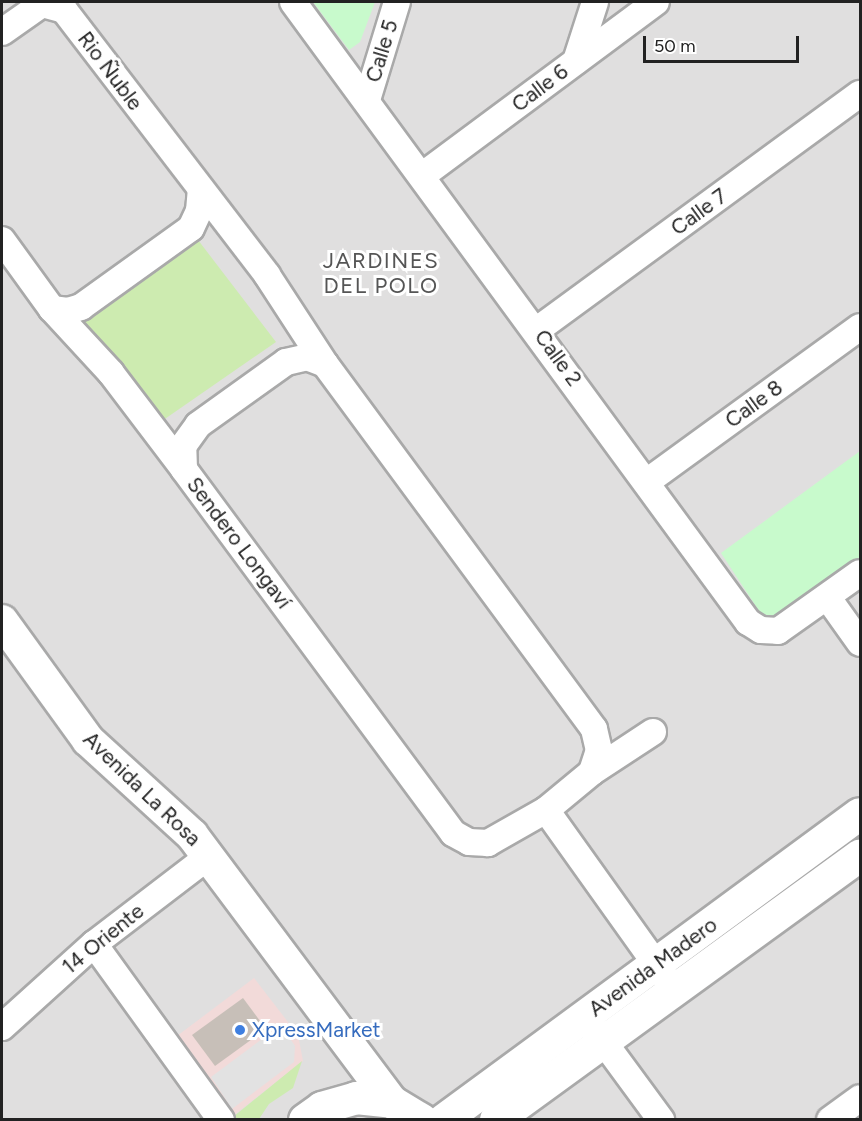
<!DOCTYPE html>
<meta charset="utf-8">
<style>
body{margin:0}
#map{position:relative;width:862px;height:1121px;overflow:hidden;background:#f2efe9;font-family:Figtree,sans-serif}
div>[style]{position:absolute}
.residential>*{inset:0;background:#e0dfdf}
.commercial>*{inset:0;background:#f2dad9}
.grass>*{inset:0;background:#cdebb0}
.park>*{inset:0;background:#c8facc}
.parking>*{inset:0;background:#e2e2e2}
.building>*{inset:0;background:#c7bfb8}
.roads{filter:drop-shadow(2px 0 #a9a9a9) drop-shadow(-2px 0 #a9a9a9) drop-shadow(0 2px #a9a9a9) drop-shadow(0 -2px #a9a9a9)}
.minor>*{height:26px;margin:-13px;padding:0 13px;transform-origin:13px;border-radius:13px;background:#fff}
.tertiary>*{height:32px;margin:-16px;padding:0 16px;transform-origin:16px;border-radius:16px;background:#fff}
.dots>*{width:16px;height:16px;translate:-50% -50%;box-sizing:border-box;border:3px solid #fff;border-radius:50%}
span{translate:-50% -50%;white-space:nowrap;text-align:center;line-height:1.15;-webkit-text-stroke:6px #fff;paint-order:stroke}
.street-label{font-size:21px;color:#222}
.shop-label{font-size:21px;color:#366cbe}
.left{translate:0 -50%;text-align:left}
.neighbourhood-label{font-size:22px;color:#555;letter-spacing:1.5px}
.frame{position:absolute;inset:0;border:3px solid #222;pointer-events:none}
.scale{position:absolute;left:643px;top:36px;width:156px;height:27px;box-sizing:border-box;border:3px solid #222;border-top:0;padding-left:8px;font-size:18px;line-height:21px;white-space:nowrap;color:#222;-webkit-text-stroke:4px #fff;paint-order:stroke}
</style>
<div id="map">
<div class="residential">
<i style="clip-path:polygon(2px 2px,860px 2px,860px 1119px,2px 1119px)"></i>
</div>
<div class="commercial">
<i style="clip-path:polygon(254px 978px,298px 1035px,303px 1061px,233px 1116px,173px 1039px)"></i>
</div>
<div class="grass">
<i style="clip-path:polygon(195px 236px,276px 342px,159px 423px,77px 324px)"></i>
<i style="clip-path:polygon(302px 1061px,293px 1088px,269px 1104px,259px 1119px,234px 1119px,233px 1117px)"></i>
</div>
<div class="park">
<i style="clip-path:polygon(313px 2px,375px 2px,360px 42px,349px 50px)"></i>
<i style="clip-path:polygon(860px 451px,860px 557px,775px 616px,761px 614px,721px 553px)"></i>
</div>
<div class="parking">
<i style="clip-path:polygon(281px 1025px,295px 1046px,294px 1062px,232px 1109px,211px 1077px)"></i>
</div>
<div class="building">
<i style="clip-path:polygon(243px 998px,266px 1029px,215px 1066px,192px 1035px)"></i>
</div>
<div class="roads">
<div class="minor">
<i style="left:293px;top:2px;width:769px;rotate:53.73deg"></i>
<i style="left:748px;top:622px;width:15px;rotate:32deg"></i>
<i style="left:761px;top:630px;width:17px;rotate:3deg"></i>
<i style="left:778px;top:631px;width:100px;rotate:-35.3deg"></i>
<i style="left:2px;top:32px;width:49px;rotate:-35deg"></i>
<i style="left:42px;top:4px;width:23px;rotate:15deg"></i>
<i style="left:64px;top:10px;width:334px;rotate:52.5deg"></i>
<i style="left:267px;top:275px;width:106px;rotate:56.9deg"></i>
<i style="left:576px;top:61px;width:62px;rotate:-72.1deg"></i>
<i style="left:367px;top:100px;width:102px;rotate:-73deg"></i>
<i style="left:423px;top:175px;width:290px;rotate:-36.6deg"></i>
<i style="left:2px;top:240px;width:85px;rotate:54.1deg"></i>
<i style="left:52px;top:309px;width:87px;rotate:47.3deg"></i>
<i style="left:111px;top:373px;width:121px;rotate:52.8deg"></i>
<i style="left:52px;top:309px;width:16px;rotate:7deg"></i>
<i style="left:68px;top:311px;width:14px;rotate:-17deg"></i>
<i style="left:81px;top:307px;width:135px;rotate:-35.7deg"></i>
<i style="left:191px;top:228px;width:19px;rotate:-65deg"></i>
<i style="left:199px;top:211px;width:21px;rotate:-85deg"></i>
<i style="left:537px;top:330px;width:400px;rotate:-36.2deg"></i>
<i style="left:307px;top:357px;width:19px;rotate:21deg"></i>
<i style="left:325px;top:364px;width:453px;rotate:53.6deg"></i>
<i style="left:594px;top:729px;width:22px;rotate:77deg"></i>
<i style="left:599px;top:750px;width:23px;rotate:108deg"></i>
<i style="left:592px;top:772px;width:60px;rotate:140.4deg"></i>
<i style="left:546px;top:810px;width:67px;rotate:150.4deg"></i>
<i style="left:488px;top:843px;width:19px;rotate:-177deg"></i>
<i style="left:469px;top:842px;width:18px;rotate:-151deg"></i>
<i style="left:453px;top:833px;width:453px;rotate:-126.5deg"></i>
<i style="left:184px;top:469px;width:23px;rotate:-92deg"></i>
<i style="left:183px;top:446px;width:26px;rotate:-54deg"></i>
<i style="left:198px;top:425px;width:108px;rotate:-35.6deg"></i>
<i style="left:286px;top:362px;width:22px;rotate:-13deg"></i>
<i style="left:648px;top:481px;width:262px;rotate:-36deg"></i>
<i style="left:828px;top:598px;width:55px;rotate:54.6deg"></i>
<i style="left:592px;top:772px;width:73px;rotate:-33.3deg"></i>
<i style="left:546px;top:810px;width:206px;rotate:54.5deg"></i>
<i style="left:94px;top:944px;width:217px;rotate:54.2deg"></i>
<i style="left:592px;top:1026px;width:117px;rotate:53.7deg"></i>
<i style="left:2px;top:1027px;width:124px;rotate:-42.1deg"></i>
<i style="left:94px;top:944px;width:145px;rotate:-37.4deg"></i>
<i style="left:830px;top:1120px;width:37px;rotate:-36deg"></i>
</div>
<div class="tertiary">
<i style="left:2px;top:621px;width:147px;rotate:54.1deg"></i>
<i style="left:88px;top:740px;width:141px;rotate:42.4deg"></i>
<i style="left:192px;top:835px;width:334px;rotate:53.2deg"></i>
<i style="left:305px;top:1120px;width:21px;rotate:-35deg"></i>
<i style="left:322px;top:1108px;width:35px;rotate:-16deg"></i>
<i style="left:356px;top:1098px;width:36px;rotate:6deg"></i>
<i style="left:392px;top:1102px;width:35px;rotate:31deg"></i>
<i style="left:444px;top:1120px;width:516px;rotate:-36.34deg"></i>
<i style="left:496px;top:1120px;width:450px;rotate:-36deg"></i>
</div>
</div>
<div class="dots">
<i style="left:240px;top:1030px;background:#3f7fe0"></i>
</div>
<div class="street-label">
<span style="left:382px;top:51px;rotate:-73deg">Calle 5</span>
<span style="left:110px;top:71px;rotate:53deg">Rio Ñuble</span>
<span style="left:540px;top:88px;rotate:-37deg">Calle 6</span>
<span style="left:699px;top:212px;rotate:-36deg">Calle 7</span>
<span style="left:558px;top:358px;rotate:54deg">Calle 2</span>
<span style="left:754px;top:404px;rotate:-36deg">Calle 8</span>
<span style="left:239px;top:543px;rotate:53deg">Sendero Longaví</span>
<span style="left:142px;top:789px;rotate:44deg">Avenida La Rosa</span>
<span style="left:103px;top:939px;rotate:-39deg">14 Oriente</span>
<span style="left:653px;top:967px;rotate:-36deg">Avenida Madero</span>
</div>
<div class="shop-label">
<span class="left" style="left:252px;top:1030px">XpressMarket</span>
</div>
<div class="neighbourhood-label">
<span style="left:381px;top:273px">JARDINES<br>DEL POLO</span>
</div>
<div class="frame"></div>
<div class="scale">50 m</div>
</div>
